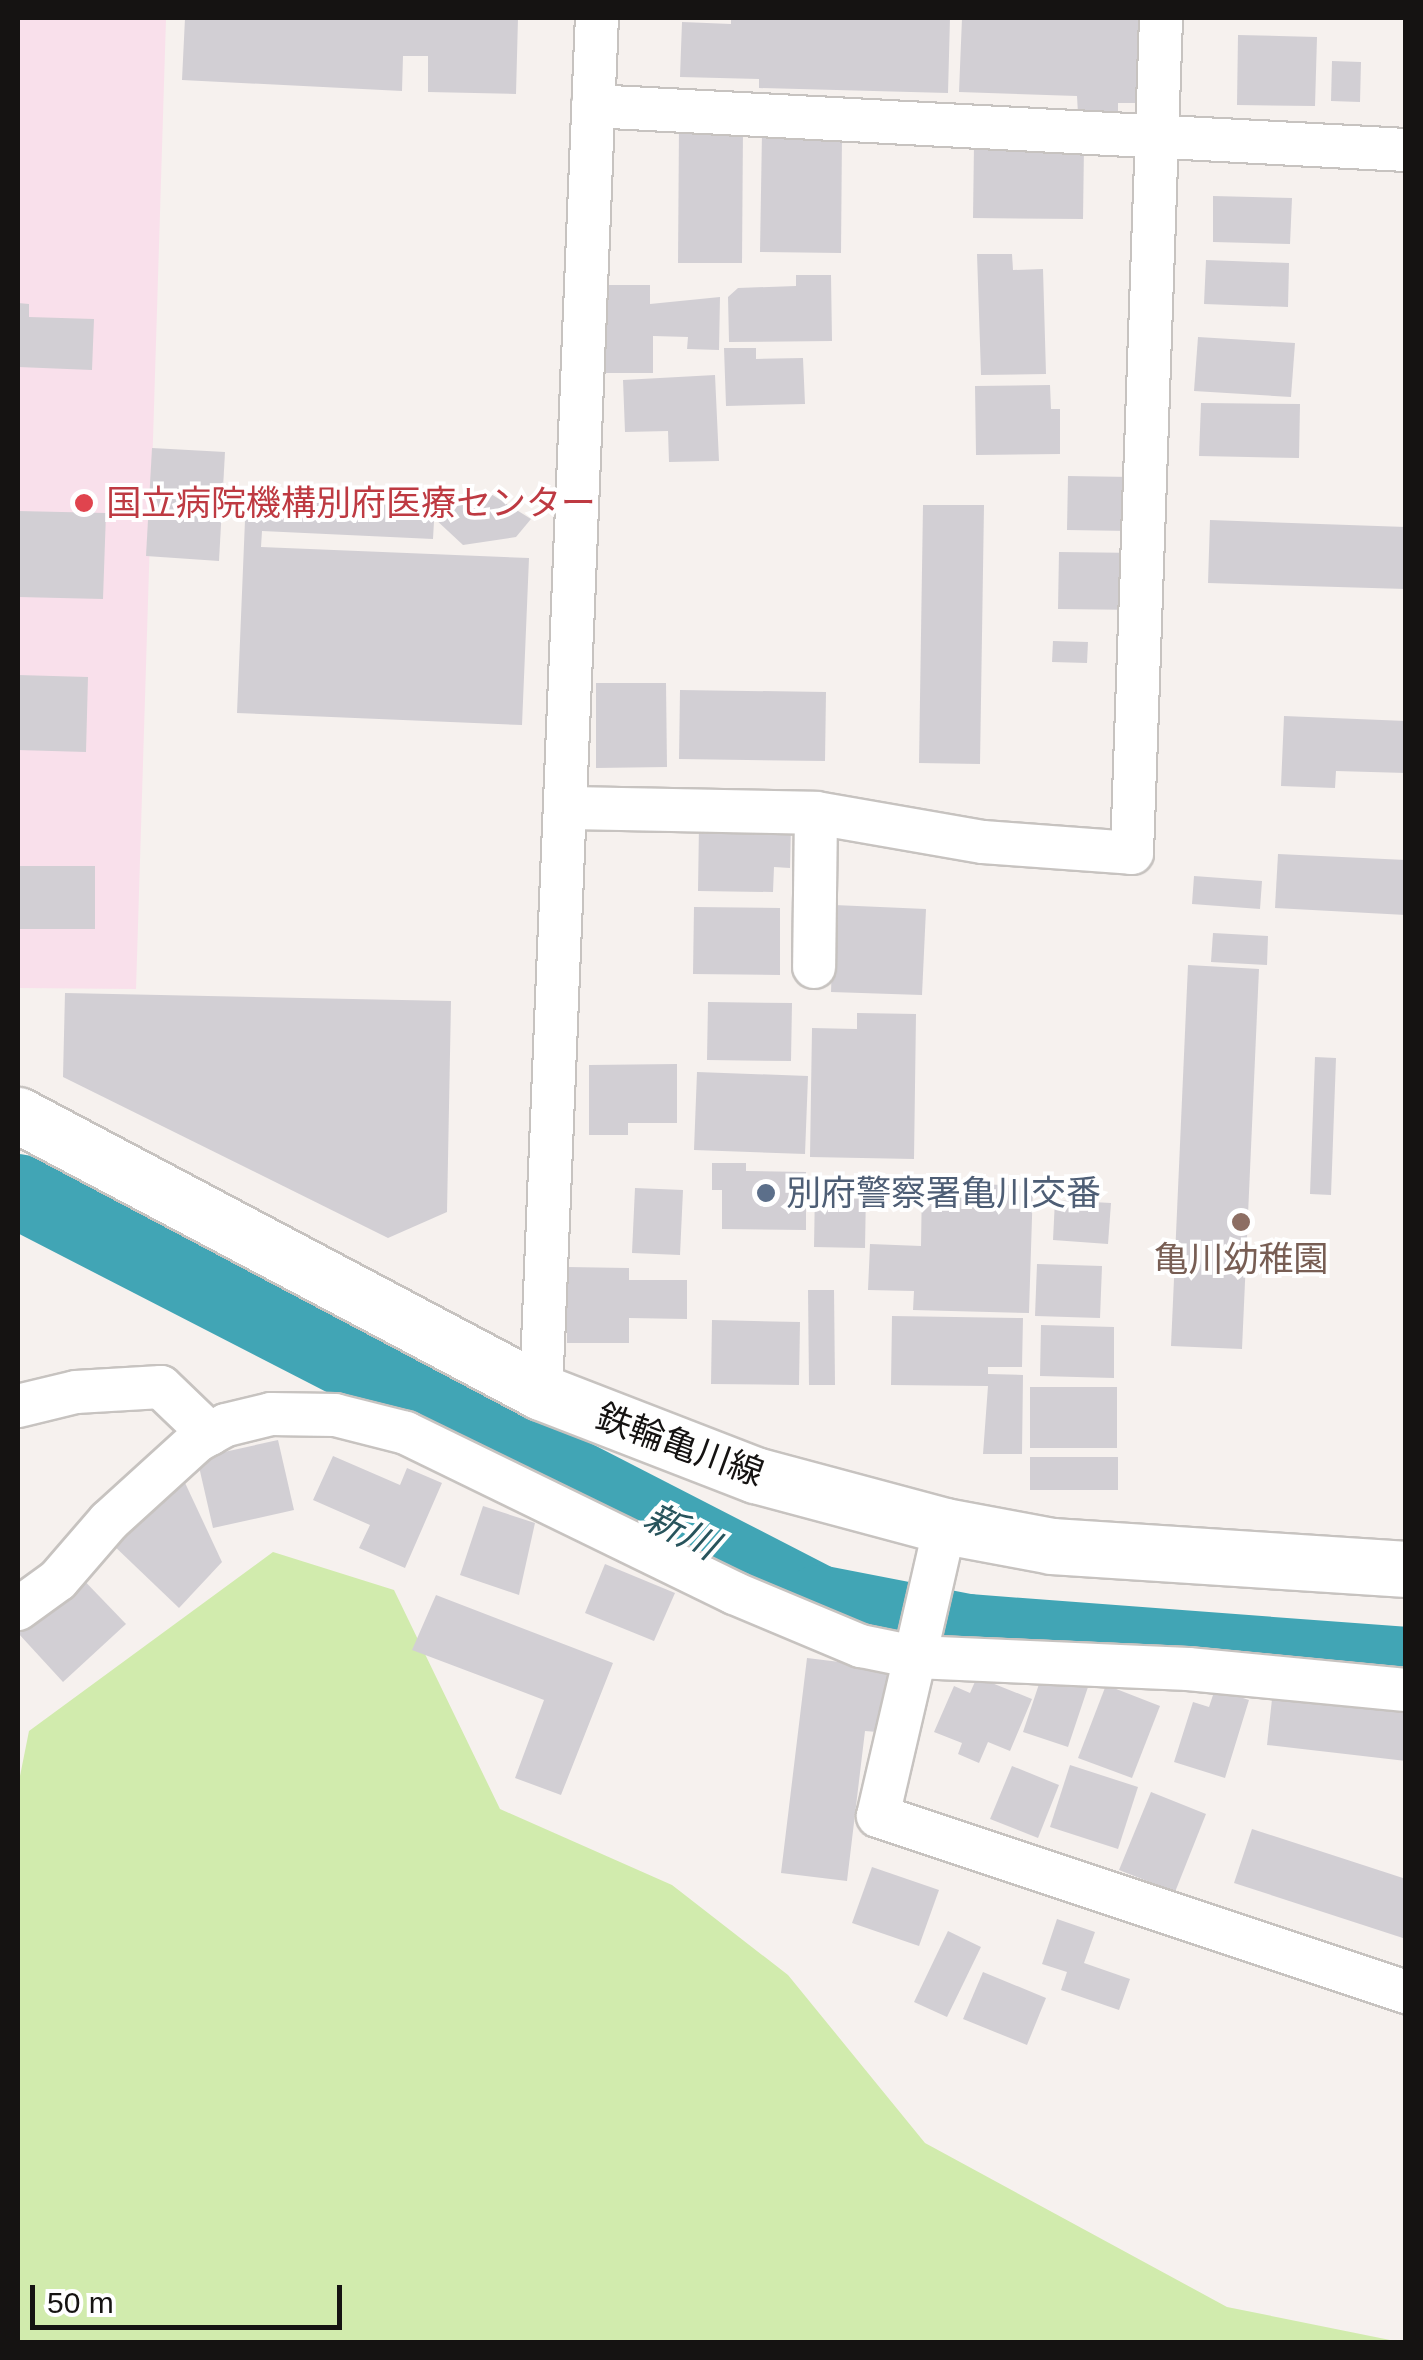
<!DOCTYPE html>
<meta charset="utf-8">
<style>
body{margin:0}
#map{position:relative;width:1423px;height:2360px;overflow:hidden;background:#f6f1ee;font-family:Helvetica,"Noto Sans JP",sans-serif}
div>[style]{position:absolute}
.medical>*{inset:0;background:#f9e0eb}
.green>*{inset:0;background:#d1ebad}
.river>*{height:75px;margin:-37.5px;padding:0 37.5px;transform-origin:37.5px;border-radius:37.5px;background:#41a5b5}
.building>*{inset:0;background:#d2cfd4}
.roads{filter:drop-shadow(2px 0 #c7c3c0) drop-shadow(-2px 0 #c7c3c0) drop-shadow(0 2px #c7c3c0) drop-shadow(0 -2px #c7c3c0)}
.minor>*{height:42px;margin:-21px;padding:0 21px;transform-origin:21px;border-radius:21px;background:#fff}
.major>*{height:55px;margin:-27.5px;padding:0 27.5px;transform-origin:27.5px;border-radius:27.5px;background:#fff}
.dots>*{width:28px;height:28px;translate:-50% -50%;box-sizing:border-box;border:5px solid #fff;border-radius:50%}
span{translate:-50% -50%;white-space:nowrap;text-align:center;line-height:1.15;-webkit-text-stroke:8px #fff;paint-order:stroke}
.health-label{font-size:35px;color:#be3a42}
.left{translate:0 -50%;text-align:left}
.service-label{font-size:35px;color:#4e5e75}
.education-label{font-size:35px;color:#785e54}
.street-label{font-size:35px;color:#151312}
.water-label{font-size:38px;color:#28545c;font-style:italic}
.frame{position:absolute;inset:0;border:20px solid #151312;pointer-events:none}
.scale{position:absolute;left:30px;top:2285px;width:312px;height:45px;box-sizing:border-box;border:5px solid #151312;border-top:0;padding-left:12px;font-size:30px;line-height:35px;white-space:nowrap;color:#151312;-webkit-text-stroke:8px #fff;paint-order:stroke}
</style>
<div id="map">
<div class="medical">
<i style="clip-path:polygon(18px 18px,166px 18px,136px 989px,18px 988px)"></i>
</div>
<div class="green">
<i style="clip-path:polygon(273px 1552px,394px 1590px,500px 1809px,672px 1885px,788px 1975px,925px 2143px,1227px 2307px,1400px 2342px,18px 2342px,18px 1786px,29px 1731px)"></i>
</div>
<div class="river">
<i style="left:18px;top:1191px;width:899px;rotate:27.19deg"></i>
<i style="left:818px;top:1602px;width:152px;rotate:11deg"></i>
<i style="left:967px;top:1631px;width:440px;rotate:4.3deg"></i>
</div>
<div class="building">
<i style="clip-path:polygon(185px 18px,518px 18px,516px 94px,428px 92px,428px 56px,403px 56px,402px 91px,182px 80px)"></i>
<i style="clip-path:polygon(731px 18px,950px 18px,948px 93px,759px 88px,759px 79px,680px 77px,682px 22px,731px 24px)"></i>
<i style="clip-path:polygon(962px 18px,1152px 18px,1144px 103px,1118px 103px,1118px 116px,1078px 114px,1077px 96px,959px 92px)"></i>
<i style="clip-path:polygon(1238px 35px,1317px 37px,1315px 106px,1237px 105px)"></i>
<i style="clip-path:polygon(1332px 61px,1361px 62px,1360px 102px,1331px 101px)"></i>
<i style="clip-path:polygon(679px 127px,743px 128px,742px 263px,678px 263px)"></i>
<i style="clip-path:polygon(762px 132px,842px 133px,841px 253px,760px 252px)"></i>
<i style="clip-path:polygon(974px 145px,1084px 146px,1083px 219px,973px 218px)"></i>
<i style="clip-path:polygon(1213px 196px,1292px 198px,1290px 244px,1213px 242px)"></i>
<i style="clip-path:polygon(977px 254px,1012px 254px,1013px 270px,1043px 269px,1046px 374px,981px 375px)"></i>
<i style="clip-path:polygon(1206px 260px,1289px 263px,1288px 307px,1204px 304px)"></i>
<i style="clip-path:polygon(796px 275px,831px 275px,832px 341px,729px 342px,728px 297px,738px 288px,796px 286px)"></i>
<i style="clip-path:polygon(602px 285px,650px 285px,650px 304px,720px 297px,719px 350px,687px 349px,688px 337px,653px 336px,653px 373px,602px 373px)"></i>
<i style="clip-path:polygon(18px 303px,29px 304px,29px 317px,94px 319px,92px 370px,18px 367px)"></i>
<i style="clip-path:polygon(1198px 337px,1295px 343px,1291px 397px,1194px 391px)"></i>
<i style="clip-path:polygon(724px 348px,756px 348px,756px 359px,803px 358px,805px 404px,726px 406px)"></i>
<i style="clip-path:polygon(715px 375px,719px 461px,669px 462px,668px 431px,625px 432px,623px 380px)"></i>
<i style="clip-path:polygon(1050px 385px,1051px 409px,1060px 409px,1060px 454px,976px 455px,975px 386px)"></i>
<i style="clip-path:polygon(1201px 403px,1300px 404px,1299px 458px,1199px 456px)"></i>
<i style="clip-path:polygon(152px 448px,225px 452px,219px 561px,146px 556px)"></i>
<i style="clip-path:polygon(1068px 476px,1132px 477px,1131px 531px,1067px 530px)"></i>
<i style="clip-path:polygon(491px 494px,531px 519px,516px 537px,463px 545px,434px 518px,443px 502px)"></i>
<i style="clip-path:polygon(246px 496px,435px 504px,433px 539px,262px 531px,261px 547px,529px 558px,522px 725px,237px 713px)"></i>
<i style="clip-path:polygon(923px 505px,984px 505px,980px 764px,919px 763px)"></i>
<i style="clip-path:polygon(18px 511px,106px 513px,103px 599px,18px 597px)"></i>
<i style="clip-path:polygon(1210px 520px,1406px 527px,1406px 589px,1208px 583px)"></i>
<i style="clip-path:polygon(1059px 552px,1141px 553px,1141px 610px,1058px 609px)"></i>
<i style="clip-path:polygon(1053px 641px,1088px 642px,1087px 663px,1052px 662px)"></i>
<i style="clip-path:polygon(18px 675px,88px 677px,86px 752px,18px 750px)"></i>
<i style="clip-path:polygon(596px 683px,666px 683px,667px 767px,596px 768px)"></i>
<i style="clip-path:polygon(680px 690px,826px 692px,825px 761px,679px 759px)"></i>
<i style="clip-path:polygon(1284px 716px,1406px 721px,1406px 773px,1336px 771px,1335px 788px,1281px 786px)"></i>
<i style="clip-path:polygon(699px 824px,791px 826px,790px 868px,774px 867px,773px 892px,698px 891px)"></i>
<i style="clip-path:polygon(1278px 854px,1406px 860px,1406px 915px,1275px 908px)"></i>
<i style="clip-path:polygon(18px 866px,95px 866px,95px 929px,18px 929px)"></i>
<i style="clip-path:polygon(1194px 876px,1262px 881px,1260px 909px,1192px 904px)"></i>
<i style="clip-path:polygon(834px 905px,926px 909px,922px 995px,831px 992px)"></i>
<i style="clip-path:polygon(694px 907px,780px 908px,780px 975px,693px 974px)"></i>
<i style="clip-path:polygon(1213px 933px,1268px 936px,1267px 965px,1211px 962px)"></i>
<i style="clip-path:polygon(1188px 965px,1259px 969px,1242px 1349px,1171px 1346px)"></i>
<i style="clip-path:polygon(65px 993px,451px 1001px,447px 1212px,388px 1238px,63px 1077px)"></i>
<i style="clip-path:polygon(708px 1002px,792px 1003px,791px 1061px,707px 1060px)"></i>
<i style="clip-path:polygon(857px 1013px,916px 1014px,914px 1159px,810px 1157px,812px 1028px,857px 1029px)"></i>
<i style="clip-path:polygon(1315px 1057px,1336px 1058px,1331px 1195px,1310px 1194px)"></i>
<i style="clip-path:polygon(677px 1064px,677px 1123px,628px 1123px,628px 1135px,589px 1135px,589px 1065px)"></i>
<i style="clip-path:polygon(697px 1072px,808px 1076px,805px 1154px,694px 1150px)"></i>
<i style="clip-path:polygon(712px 1163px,746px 1163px,746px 1171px,806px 1172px,806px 1230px,722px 1229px,722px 1190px,712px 1190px)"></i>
<i style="clip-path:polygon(922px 1182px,1033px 1186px,1029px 1313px,913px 1310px,914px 1291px,868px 1290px,870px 1244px,921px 1246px)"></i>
<i style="clip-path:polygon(635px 1188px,683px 1190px,680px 1255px,632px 1253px)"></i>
<i style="clip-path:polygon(815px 1189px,866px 1190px,865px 1248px,814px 1247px)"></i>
<i style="clip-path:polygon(1055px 1200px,1111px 1203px,1108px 1244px,1053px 1240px)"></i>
<i style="clip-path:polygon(1037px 1264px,1102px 1266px,1100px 1318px,1035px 1316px)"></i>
<i style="clip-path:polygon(567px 1267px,629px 1268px,629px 1280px,687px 1280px,687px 1319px,629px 1318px,629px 1343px,567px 1343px)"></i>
<i style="clip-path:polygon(808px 1290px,834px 1290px,835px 1385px,809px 1385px)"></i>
<i style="clip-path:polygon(892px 1316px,1023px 1318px,1022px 1367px,988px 1367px,988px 1374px,1023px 1375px,1022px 1454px,983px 1454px,988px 1386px,891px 1385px)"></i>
<i style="clip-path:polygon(712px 1320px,800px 1322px,799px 1385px,711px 1384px)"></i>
<i style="clip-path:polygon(1041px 1325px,1114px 1327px,1114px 1378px,1040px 1376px)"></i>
<i style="clip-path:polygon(1030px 1387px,1117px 1387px,1117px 1448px,1030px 1448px)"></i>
<i style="clip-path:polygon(278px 1440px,294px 1510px,213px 1528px,197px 1458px)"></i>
<i style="clip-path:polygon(333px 1456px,400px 1485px,407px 1468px,442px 1483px,405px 1568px,359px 1548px,370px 1525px,313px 1500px)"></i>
<i style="clip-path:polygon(1030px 1457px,1118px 1457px,1118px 1490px,1030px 1490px)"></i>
<i style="clip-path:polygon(179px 1470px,222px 1562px,179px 1608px,110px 1542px)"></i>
<i style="clip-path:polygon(483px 1506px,535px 1523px,519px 1595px,460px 1575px)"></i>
<i style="clip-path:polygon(605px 1564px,675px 1593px,654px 1641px,585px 1613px)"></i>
<i style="clip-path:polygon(74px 1570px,126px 1624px,63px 1682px,18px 1633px,18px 1623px)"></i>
<i style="clip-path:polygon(436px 1595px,613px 1663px,561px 1795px,515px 1778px,544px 1700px,412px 1650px)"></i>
<i style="clip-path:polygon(807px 1658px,897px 1669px,890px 1733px,865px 1731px,847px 1881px,781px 1873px)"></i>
<i style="clip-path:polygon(1043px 1672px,1088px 1687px,1068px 1747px,1023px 1732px)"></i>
<i style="clip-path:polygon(977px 1677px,1032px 1699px,1010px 1751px,988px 1742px,979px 1763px,958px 1754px,962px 1743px,934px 1732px,954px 1686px,970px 1693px)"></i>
<i style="clip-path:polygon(1106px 1685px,1160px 1706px,1132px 1778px,1078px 1758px)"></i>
<i style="clip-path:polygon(1215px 1689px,1249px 1700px,1225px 1778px,1174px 1762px,1193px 1702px,1209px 1707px)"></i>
<i style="clip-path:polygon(1273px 1690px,1406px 1706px,1406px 1761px,1267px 1745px)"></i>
<i style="clip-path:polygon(1070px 1765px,1138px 1787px,1118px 1849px,1050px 1827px)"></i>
<i style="clip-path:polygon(1012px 1766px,1059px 1785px,1038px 1838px,990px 1819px)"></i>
<i style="clip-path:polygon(1151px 1792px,1206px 1814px,1175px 1892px,1119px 1870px)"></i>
<i style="clip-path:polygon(1252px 1829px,1406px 1879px,1406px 1939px,1234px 1883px)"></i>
<i style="clip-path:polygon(872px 1867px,939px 1890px,919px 1946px,852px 1923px)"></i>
<i style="clip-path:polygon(1057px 1919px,1095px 1932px,1084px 1963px,1130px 1979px,1119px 2010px,1061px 1990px,1067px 1972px,1042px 1964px)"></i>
<i style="clip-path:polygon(948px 1931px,981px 1947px,947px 2017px,914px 2002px)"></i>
<i style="clip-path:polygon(983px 1972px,1046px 1998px,1027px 2045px,963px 2019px)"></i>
</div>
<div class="roads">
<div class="minor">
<i style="left:593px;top:106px;width:814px;rotate:3.1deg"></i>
<i style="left:566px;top:808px;width:250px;rotate:1.1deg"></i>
<i style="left:816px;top:813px;width:154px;rotate:90.7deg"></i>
<i style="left:816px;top:813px;width:169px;rotate:9.9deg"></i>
<i style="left:983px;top:842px;width:149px;rotate:4.2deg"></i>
<i style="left:1132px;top:853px;width:836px;rotate:-88.01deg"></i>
<i style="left:541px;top:1392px;width:1375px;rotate:-87.67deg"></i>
<i style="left:18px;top:1406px;width:60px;rotate:-13.6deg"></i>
<i style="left:76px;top:1392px;width:85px;rotate:-3.4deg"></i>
<i style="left:161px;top:1387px;width:68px;rotate:43.8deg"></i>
<i style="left:18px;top:1609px;width:49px;rotate:-35.9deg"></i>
<i style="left:58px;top:1580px;width:78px;rotate:-49.2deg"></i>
<i style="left:109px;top:1521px;width:119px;rotate:-42.3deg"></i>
<i style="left:197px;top:1441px;width:33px;rotate:-29deg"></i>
<i style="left:226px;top:1425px;width:46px;rotate:-13.7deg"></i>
<i style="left:271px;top:1414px;width:64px;rotate:0.9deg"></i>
<i style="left:335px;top:1415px;width:73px;rotate:14.2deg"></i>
<i style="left:406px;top:1433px;width:365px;rotate:26deg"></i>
<i style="left:734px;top:1593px;width:138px;rotate:22.7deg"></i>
<i style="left:861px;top:1646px;width:55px;rotate:11.5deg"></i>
<i style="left:915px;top:1657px;width:134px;rotate:-77.1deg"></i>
<i style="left:1406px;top:1690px;width:219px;rotate:-174.5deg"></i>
<i style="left:1188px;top:1669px;width:273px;rotate:-177.5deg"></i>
<i style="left:915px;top:1657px;width:163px;rotate:103.1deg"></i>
<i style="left:878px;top:1816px;width:557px;rotate:18.43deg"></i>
</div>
<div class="major">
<i style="left:18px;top:1115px;width:592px;rotate:27.91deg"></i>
<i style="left:541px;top:1392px;width:230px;rotate:21.2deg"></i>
<i style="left:755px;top:1475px;width:197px;rotate:15deg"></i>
<i style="left:945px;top:1526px;width:109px;rotate:10.6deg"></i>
<i style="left:1052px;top:1546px;width:355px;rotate:3.7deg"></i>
</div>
</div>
<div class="dots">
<i style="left:84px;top:503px;background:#e0444e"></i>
<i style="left:766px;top:1193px;background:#5c6f8a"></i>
<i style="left:1241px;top:1222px;background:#8d6e63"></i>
</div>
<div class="health-label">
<span class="left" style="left:106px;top:503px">国立病院機構別府医療センター</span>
</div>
<div class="service-label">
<span class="left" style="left:786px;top:1193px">別府警察署亀川交番</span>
</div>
<div class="education-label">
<span style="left:1241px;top:1259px">亀川幼稚園</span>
</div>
<div class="street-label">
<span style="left:680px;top:1445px;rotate:20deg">鉄輪亀川線</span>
</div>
<div class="water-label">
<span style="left:681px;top:1532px;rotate:27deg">新川</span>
</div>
<div class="frame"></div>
<div class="scale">50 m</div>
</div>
